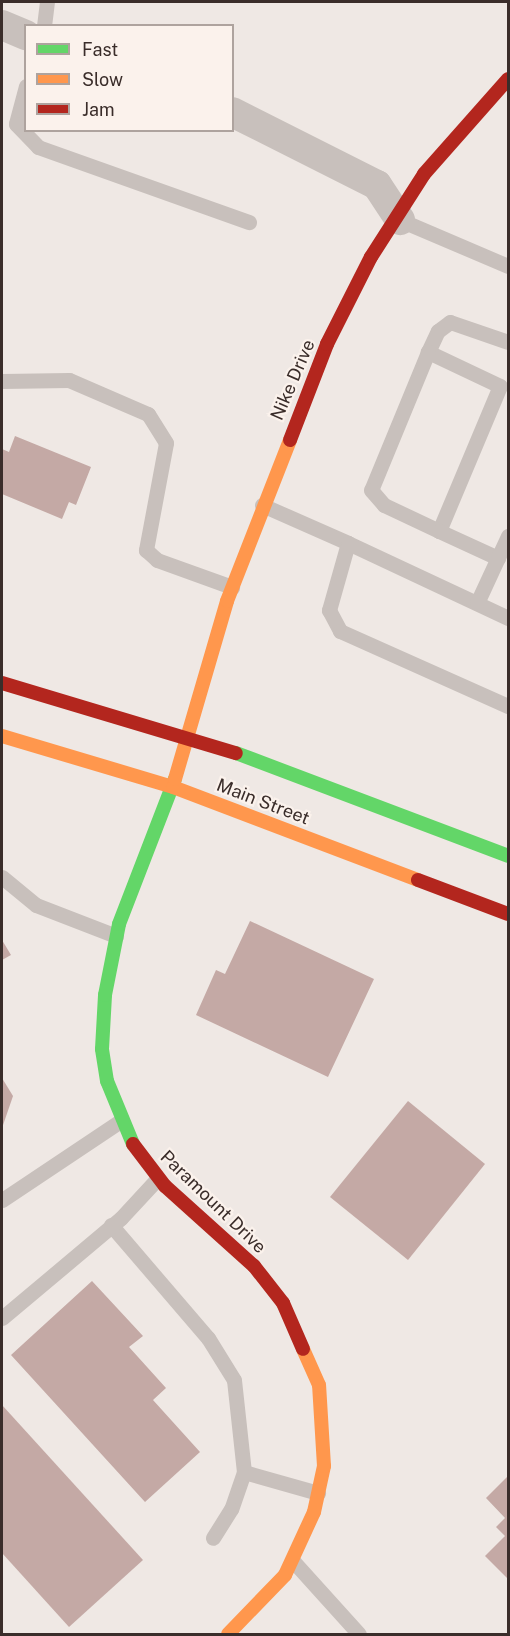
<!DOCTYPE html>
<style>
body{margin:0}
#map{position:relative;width:510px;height:1636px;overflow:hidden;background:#efe8e4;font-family:"Public Sans",sans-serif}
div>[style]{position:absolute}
.building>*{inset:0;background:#c4a9a5}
.lane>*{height:15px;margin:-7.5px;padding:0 7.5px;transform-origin:7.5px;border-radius:7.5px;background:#c8c0bc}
.street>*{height:30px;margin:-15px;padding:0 15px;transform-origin:15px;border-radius:15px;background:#c8c0bc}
.fast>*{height:14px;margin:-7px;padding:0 7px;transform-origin:7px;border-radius:7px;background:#63d668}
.slow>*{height:14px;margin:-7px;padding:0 7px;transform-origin:7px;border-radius:7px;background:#ff974d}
.jam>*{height:14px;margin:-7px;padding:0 7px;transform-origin:7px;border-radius:7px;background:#b3261e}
span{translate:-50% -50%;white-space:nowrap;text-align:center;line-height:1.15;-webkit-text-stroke:4.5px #fbf2ec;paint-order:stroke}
.street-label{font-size:18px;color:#3a2d2a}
.frame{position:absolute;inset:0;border:3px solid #3a2d2a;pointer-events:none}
.legend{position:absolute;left:24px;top:24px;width:210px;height:108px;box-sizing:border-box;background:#fbf2ec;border:2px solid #aea39e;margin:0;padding:8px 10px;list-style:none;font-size:18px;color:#3a2d2a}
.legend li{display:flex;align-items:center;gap:12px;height:30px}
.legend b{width:30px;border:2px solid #aea39e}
</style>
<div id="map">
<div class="building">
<i style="clip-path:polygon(15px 436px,91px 467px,76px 505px,69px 502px,62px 519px,2px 494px,2px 449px,9px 452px)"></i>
<i style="clip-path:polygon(250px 921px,374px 979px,328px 1077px,196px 1015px,216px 970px,225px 974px)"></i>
<i style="clip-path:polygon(2px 940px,11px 955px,2px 960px)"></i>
<i style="clip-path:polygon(2px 1078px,13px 1096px,2px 1128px)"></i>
<i style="clip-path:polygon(408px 1101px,485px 1164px,408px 1260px,330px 1197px)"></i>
<i style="clip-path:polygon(92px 1281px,143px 1336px,129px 1347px,166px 1388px,153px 1400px,200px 1452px,145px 1502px,11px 1355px)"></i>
<i style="clip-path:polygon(2px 1405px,143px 1560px,69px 1627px,2px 1553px)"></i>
<i style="clip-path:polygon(508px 1476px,508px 1579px,485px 1556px,505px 1536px,496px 1527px,505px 1518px,486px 1498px)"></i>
</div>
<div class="lane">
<i style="left:44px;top:26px;width:24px;rotate:-83deg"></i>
<i style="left:26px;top:86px;width:39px;rotate:105deg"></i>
<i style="left:16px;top:124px;width:32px;rotate:46deg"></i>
<i style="left:38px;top:147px;width:224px;rotate:19.6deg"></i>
<i style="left:400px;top:220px;width:117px;rotate:23.1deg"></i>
<i style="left:428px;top:352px;width:23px;rotate:-65deg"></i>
<i style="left:438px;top:331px;width:15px;rotate:-37deg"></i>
<i style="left:450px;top:322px;width:61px;rotate:19deg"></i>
<i style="left:2px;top:381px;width:67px;rotate:-0.9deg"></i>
<i style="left:69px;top:380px;width:86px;rotate:23.3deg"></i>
<i style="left:148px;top:414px;width:34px;rotate:58deg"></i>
<i style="left:166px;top:443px;width:109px;rotate:100.6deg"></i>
<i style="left:146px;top:550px;width:15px;rotate:42deg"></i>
<i style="left:157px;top:560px;width:80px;rotate:19.8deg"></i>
<i style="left:262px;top:505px;width:94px;rotate:23.8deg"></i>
<i style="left:348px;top:543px;width:70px;rotate:105.8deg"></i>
<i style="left:329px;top:610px;width:24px;rotate:62deg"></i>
<i style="left:340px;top:631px;width:184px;rotate:24.1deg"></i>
<i style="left:439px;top:531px;width:157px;rotate:-67.2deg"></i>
<i style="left:500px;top:386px;width:80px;rotate:-154.7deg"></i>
<i style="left:428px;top:352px;width:149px;rotate:112.4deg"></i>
<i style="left:371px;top:490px;width:20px;rotate:49deg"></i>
<i style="left:384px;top:505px;width:61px;rotate:25.3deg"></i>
<i style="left:439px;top:531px;width:65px;rotate:24.6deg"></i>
<i style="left:348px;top:543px;width:177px;rotate:25.1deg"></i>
<i style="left:477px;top:603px;width:74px;rotate:-65.2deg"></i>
<i style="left:2px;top:877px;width:44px;rotate:39.5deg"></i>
<i style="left:36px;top:905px;width:86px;rotate:21.2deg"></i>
<i style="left:2px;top:1200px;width:144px;rotate:-33.7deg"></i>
<i style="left:111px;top:1225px;width:149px;rotate:49.4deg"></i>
<i style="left:208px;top:1338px;width:49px;rotate:58.2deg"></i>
<i style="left:234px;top:1380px;width:93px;rotate:83.8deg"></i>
<i style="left:244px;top:1472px;width:39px;rotate:109deg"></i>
<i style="left:231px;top:1509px;width:34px;rotate:122deg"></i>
<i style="left:2px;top:1318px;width:155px;rotate:-40deg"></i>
<i style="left:121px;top:1218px;width:54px;rotate:-47.2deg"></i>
<i style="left:244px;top:1472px;width:77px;rotate:15.8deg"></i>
<i style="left:293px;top:1561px;width:98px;rotate:47.9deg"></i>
</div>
<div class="street">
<i style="left:2px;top:25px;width:26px;rotate:23deg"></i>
<i style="left:232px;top:112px;width:162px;rotate:26.7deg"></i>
<i style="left:377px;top:185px;width:42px;rotate:56.7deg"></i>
</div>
<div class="fast">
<i style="left:236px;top:753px;width:291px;rotate:20.7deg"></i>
<i style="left:133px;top:1144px;width:68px;rotate:-112.4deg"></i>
<i style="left:107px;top:1081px;width:32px;rotate:-99deg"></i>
<i style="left:102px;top:1049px;width:54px;rotate:-86.8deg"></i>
<i style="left:105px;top:995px;width:72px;rotate:-78.8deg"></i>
<i style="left:119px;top:924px;width:155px;rotate:-68.9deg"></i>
</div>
<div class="slow">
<i style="left:2px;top:736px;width:178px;rotate:16.6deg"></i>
<i style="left:173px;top:787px;width:262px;rotate:20.8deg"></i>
<i style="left:175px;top:779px;width:185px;rotate:-73.7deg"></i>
<i style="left:227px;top:601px;width:173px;rotate:-68.6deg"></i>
<i style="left:228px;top:1634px;width:82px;rotate:-46deg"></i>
<i style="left:285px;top:1575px;width:69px;rotate:-65.3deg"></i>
<i style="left:314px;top:1512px;width:47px;rotate:-77.7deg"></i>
<i style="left:324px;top:1466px;width:81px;rotate:-93.5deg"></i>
<i style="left:319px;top:1385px;width:39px;rotate:-114deg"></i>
</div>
<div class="jam">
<i style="left:290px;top:440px;width:103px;rotate:-68.9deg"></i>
<i style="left:327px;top:344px;width:97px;rotate:-63.2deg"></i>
<i style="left:371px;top:257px;width:98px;rotate:-57.4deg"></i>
<i style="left:424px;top:174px;width:127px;rotate:-48.5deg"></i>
<i style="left:2px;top:683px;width:244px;rotate:16.7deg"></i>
<i style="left:418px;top:880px;width:96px;rotate:20.7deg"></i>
<i style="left:133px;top:1144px;width:53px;rotate:52.7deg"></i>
<i style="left:165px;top:1186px;width:120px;rotate:42deg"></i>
<i style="left:254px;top:1266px;width:47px;rotate:51.9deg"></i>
<i style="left:283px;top:1303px;width:50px;rotate:66.5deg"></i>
</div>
<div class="street-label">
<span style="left:293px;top:380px;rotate:-67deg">Nike Drive</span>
<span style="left:263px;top:802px;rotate:21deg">Main Street</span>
<span style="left:213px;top:1202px;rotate:44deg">Paramount Drive</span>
</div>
<div class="frame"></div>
<ul class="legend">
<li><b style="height:8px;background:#63d668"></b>Fast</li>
<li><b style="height:8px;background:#ff974d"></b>Slow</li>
<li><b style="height:8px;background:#b3261e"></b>Jam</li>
</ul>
</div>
